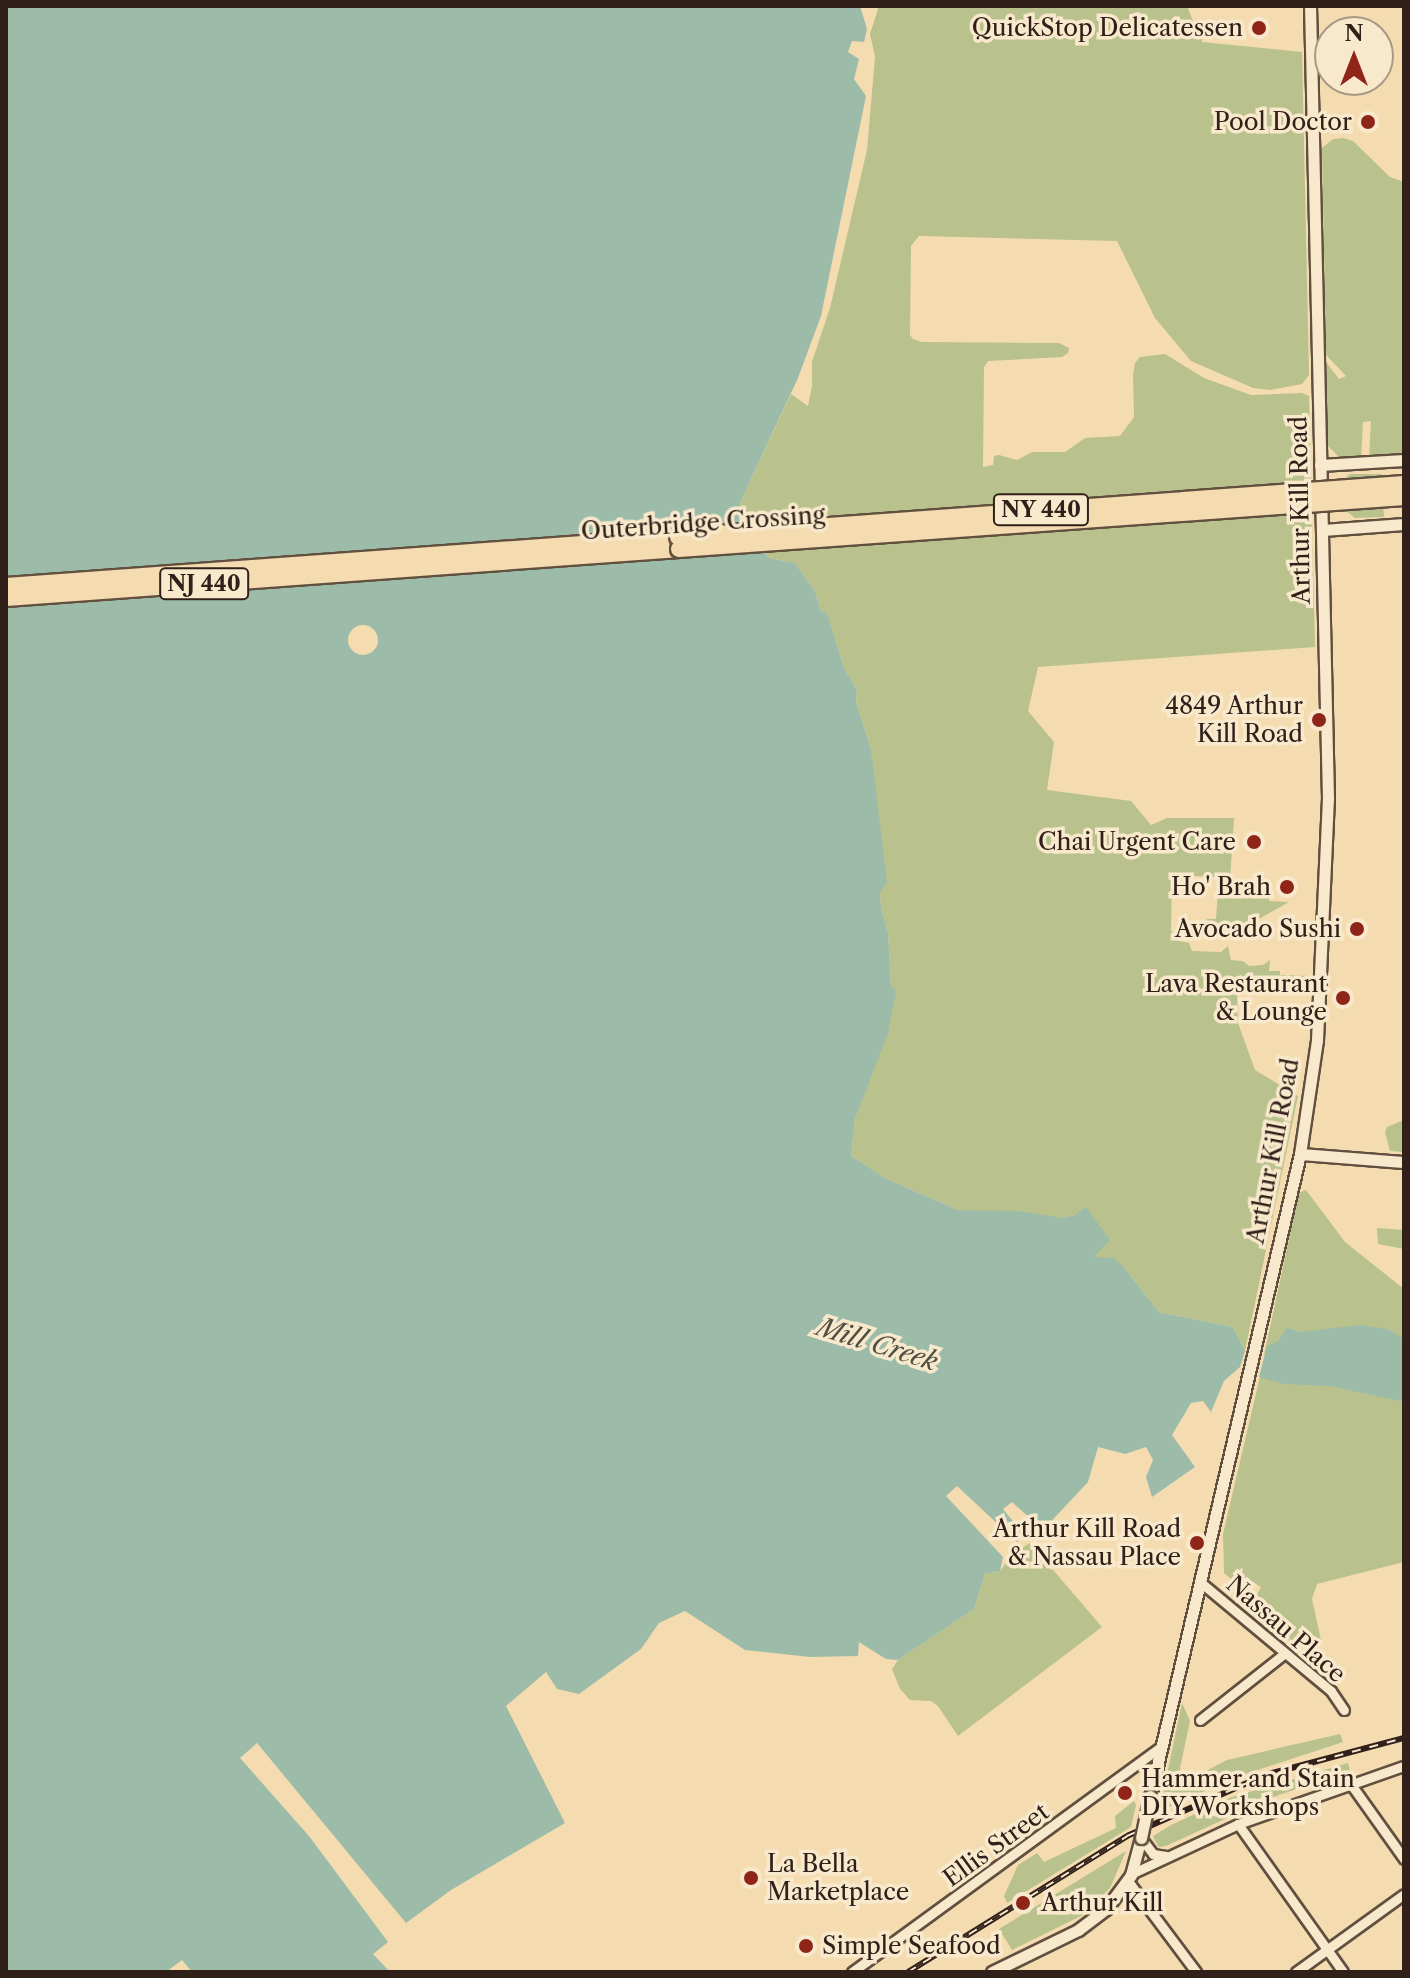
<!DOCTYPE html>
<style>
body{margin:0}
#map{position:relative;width:1410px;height:1978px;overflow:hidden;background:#f4dcb0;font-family:"Libre Caslon Text",serif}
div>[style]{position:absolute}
.green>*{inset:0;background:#b9c18d}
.water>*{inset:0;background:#9cbca9}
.pier>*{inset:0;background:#f4dcb0}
.round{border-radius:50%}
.roads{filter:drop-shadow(2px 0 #614f3f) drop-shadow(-2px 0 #614f3f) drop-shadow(0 2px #614f3f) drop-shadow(0 -2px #614f3f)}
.minor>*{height:9px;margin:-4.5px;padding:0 4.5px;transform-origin:4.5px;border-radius:4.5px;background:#f8e8cc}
.tertiary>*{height:11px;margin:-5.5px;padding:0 5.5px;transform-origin:5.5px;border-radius:5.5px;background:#f8e8cc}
.motorway>*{height:16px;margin:-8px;padding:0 8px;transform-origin:8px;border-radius:8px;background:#f4dcb0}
.rail>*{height:6px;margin-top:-3px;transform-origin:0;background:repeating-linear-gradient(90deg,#f8e8cc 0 9px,#302019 0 18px);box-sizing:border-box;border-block:2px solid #302019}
.bridges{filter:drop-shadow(2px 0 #614f3f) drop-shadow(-2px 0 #614f3f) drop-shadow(0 2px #614f3f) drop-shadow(0 -2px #614f3f)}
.tertiary-bridge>*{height:11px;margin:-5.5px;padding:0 5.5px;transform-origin:5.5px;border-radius:5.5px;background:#f8e8cc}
.motorway-bridge>*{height:16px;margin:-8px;padding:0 8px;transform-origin:8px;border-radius:8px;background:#f4dcb0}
.dots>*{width:22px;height:22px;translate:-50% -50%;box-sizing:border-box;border:4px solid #f8e8cc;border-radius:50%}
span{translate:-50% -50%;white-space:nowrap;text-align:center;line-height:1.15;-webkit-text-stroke:7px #f8e8cc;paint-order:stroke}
.shield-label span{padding:2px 6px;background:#f8e8cc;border:2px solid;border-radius:6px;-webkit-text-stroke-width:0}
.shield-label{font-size:22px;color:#302019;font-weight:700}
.poi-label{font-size:24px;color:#302019}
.right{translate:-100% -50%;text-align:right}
.left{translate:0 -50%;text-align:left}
.street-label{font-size:24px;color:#302019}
.water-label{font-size:26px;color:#504f44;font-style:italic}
.frame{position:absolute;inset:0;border:8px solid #302019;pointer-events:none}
.north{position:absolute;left:1314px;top:16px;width:80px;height:80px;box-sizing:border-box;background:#f8e8cc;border:2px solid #a89884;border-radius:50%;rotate:0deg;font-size:22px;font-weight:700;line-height:32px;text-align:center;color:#302019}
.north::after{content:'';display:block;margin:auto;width:28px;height:36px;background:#8f2418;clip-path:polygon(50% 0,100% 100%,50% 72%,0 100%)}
</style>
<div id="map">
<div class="green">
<i style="clip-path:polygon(evenodd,879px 6px,1187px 6px,1193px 21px,1202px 27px,1202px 42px,1302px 52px,1309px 375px,1302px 384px,1270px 390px,1253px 388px,1191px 361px,1155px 318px,1117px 241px,919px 236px,911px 246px,910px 335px,913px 339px,922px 342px,1059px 343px,1069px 348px,1068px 353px,1062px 357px,988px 361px,984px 367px,983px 467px,993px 465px,994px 456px,999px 455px,1017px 460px,1032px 452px,1065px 452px,1085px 438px,1120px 436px,1134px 417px,1133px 375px,1135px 363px,1140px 357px,1165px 354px,1204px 378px,1251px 395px,1302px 393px,1309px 396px,1315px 647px,1038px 667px,1028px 711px,1054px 742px,1047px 790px,1131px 801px,1151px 825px,1167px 818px,1234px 818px,1229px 896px,1267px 898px,1269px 889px,1269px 901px,1289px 902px,1257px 920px,1257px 930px,1218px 935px,1216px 925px,1207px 924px,1207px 919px,1216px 919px,1219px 877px,1172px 875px,1171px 931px,1179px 941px,1189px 943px,1192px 951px,1221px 952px,1228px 946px,1231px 960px,1243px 961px,1249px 966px,1263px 965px,1270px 960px,1269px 971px,1280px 971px,1280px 975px,1310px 976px,1309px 988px,1292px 986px,1237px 994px,1238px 1023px,1255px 1070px,1298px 1096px,1245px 1351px,1233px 1327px,1159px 1312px,1123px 1266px,1093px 1257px,1075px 1215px,1062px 1218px,958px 1210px,887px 1179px,851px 1156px,855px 1119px,869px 1080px,891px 985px,888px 932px,881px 908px,871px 749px,856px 702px,857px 690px,844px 668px,827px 614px,821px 611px,815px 591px,795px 563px,769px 558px,739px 527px,740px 503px,791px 394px,808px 406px,812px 386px,812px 362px,830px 308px,867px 150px,875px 57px,870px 34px,879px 6px,819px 512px,838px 519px,775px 534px,774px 516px,819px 512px)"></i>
<i style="clip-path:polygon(1343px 138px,1353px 141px,1390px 177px,1404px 182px,1404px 456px,1369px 459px,1371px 421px,1363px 422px,1361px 459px,1340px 458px,1327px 445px,1326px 362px,1339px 379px,1346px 376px,1326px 355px,1322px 148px,1333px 139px)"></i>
<i style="clip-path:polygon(1350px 474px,1381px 474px,1384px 517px,1355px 518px,1344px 509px,1343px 480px)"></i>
<i style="clip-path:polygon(1404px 1120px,1404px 1152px,1390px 1151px,1385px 1132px,1387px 1127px)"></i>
<i style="clip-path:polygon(1306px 1190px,1345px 1242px,1404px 1289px,1404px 1363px,1264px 1355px,1299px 1193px)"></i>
<i style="clip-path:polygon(1377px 1228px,1404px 1230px,1404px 1249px,1378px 1244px)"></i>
<i style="clip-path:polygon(1261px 1372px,1320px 1380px,1404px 1402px,1404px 1562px,1317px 1584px,1312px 1599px,1321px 1640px,1298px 1648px,1270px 1625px,1269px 1615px,1255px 1598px,1261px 1587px,1253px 1582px,1245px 1591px,1224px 1573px,1223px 1534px)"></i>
<i style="clip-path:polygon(1030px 1543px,1102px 1627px,958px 1736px,938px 1706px,931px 1701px,910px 1700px,900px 1689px,892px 1669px,898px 1660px,974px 1609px,985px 1574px,1000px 1571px,1014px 1553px)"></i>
<i style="clip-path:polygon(1182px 1703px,1190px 1721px,1180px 1768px,1182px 1778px,1187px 1781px,1227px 1760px,1340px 1734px,1343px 1742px,1233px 1778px,1159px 1812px)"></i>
<i style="clip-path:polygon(1348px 1763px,1350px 1771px,1273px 1797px,1166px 1846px,1159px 1847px,1155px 1841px,1153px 1836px,1171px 1825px,1232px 1797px)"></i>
<i style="clip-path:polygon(1134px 1801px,1136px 1805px,1131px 1827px,1007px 1903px,1004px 1896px,1018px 1865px,1037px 1853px,1044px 1862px,1116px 1828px,1115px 1816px)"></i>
<i style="clip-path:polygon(1126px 1851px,1110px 1888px,1083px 1915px,1012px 1950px,999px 1929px)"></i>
</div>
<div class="water">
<i style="clip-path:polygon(6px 6px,860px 6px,867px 29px,864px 42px,852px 41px,848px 52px,859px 59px,854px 79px,866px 96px,821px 316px,798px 378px,740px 503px,739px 527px,769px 558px,795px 563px,815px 591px,821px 611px,827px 613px,844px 668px,857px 690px,856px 702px,871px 749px,887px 882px,880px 892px,881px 908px,888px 932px,891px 985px,896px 992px,888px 1033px,855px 1119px,851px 1156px,887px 1179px,958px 1210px,1017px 1211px,1062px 1218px,1075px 1215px,1086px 1207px,1110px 1240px,1094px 1257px,1113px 1258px,1123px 1266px,1159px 1312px,1233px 1327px,1245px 1351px,1240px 1367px,1224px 1381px,1211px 1412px,1203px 1401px,1191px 1403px,1172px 1435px,1195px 1467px,1152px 1497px,1146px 1477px,1153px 1460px,1146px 1447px,1125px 1454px,1098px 1447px,1088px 1482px,1043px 1530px,1012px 1502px,1003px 1509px,1025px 1536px,1017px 1542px,957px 1486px,946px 1496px,1003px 1557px,1000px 1571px,985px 1574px,974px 1609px,898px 1660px,886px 1659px,859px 1642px,858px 1656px,810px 1657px,745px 1650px,685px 1611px,659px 1623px,641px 1649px,579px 1694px,557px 1689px,546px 1672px,506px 1706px,565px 1823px,451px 1890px,406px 1923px,257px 1743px,240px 1758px,309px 1836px,388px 1942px,373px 1954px,390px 1972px,192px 1972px,182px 1960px,166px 1972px,6px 1972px)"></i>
<i style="clip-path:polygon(1360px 1325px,1387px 1329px,1404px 1339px,1404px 1402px,1330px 1386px,1284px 1384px,1259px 1377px,1267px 1346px,1277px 1342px,1287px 1328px,1300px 1332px)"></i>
</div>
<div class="pier">
<i class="round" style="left:348px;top:625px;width:30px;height:30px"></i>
</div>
<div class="roads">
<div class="minor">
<i style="left:1199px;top:1581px;width:172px;rotate:39.8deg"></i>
<i style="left:1331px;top:1691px;width:23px;rotate:56deg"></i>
<i style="left:1200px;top:1720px;width:107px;rotate:-38.2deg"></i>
<i style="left:1350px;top:1783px;width:93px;rotate:54.6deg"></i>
<i style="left:1238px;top:1824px;width:181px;rotate:54.6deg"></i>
<i style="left:1141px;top:1838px;width:20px;rotate:53deg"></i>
<i style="left:1153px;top:1854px;width:13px;rotate:9deg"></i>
<i style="left:1131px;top:1874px;width:118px;rotate:-25deg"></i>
<i style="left:1238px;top:1824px;width:176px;rotate:-19.3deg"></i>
<i style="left:1128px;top:1881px;width:114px;rotate:53.2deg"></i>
<i style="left:852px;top:1972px;width:382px;rotate:-36.1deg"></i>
<i style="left:1296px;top:1972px;width:133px;rotate:-35.8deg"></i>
</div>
<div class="tertiary">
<i style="left:1320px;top:465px;width:84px;rotate:-3.4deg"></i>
<i style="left:1323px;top:530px;width:81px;rotate:-4.2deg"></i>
<i style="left:1300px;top:1154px;width:104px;rotate:4.4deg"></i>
<i style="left:1150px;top:1796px;width:659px;rotate:-76.85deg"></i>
<i style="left:1300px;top:1154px;width:115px;rotate:-81.5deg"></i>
<i style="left:1317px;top:1040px;width:242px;rotate:-87.4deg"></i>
<i style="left:1328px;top:798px;width:792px;rotate:-91.3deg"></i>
<i style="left:992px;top:1972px;width:96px;rotate:-26deg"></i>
<i style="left:1078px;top:1930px;width:35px;rotate:-37deg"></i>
<i style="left:1106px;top:1909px;width:42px;rotate:-53.7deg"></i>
<i style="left:1131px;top:1875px;width:38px;rotate:-75deg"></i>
</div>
<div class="motorway">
<i style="left:6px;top:586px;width:674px;rotate:-4.17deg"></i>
<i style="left:6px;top:598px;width:675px;rotate:-4.16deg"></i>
</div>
</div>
<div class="rail">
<i style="left:908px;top:1972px;width:258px;rotate:-31.8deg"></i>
<i style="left:1127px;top:1836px;width:151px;rotate:-23.8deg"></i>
<i style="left:1265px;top:1775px;width:144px;rotate:-14.9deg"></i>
</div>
<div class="bridges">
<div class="tertiary-bridge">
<i style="left:1141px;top:1838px;width:43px;rotate:-77.9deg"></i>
</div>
<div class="motorway-bridge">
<i style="left:678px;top:537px;width:728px;rotate:-4.18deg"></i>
<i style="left:679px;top:549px;width:727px;rotate:-4.1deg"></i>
</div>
</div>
<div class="dots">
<i style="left:1259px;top:28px;background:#8f2418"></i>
<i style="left:1368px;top:122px;background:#8f2418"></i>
<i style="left:1319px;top:720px;background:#8f2418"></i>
<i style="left:1254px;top:842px;background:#8f2418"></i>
<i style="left:1287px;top:887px;background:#8f2418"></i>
<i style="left:1357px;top:929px;background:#8f2418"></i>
<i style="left:1343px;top:998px;background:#8f2418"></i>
<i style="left:1197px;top:1543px;background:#8f2418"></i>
<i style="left:1125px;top:1793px;background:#8f2418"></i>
<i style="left:751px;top:1878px;background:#8f2418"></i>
<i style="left:1023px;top:1903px;background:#8f2418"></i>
<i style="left:806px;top:1946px;background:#8f2418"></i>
</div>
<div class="shield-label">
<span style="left:1041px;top:510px">NY 440</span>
<span style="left:204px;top:584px">NJ 440</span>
</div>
<div class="poi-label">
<span class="right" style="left:1243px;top:28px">QuickStop Delicatessen</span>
<span class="right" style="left:1352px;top:122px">Pool Doctor</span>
<span class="right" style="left:1303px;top:720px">4849 Arthur<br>Kill Road</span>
<span class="right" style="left:1236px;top:842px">Chai Urgent Care</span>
<span class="right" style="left:1271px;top:887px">Ho' Brah</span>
<span class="right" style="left:1341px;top:929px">Avocado Sushi</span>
<span class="right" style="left:1327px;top:998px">Lava Restaurant<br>&amp; Lounge</span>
<span class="right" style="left:1181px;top:1543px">Arthur Kill Road<br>&amp; Nassau Place</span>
<span class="left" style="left:1141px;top:1793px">Hammer and Stain<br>DIY Workshops</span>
<span class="left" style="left:767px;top:1878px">La Bella<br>Marketplace</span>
<span class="left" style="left:1041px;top:1903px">Arthur Kill</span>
<span class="left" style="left:822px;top:1946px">Simple Seafood</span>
</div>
<div class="street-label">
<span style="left:1300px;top:510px;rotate:-91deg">Arthur Kill Road</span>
<span style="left:703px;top:523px;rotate:-4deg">Outerbridge Crossing</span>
<span style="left:1273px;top:1151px;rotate:-79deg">Arthur Kill Road</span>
<span style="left:1286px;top:1629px;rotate:41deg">Nassau Place</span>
<span style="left:996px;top:1845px;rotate:-36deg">Ellis Street</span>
</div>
<div class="water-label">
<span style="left:877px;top:1345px;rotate:17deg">Mill Creek</span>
</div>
<div class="frame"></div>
<div class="north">N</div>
</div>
